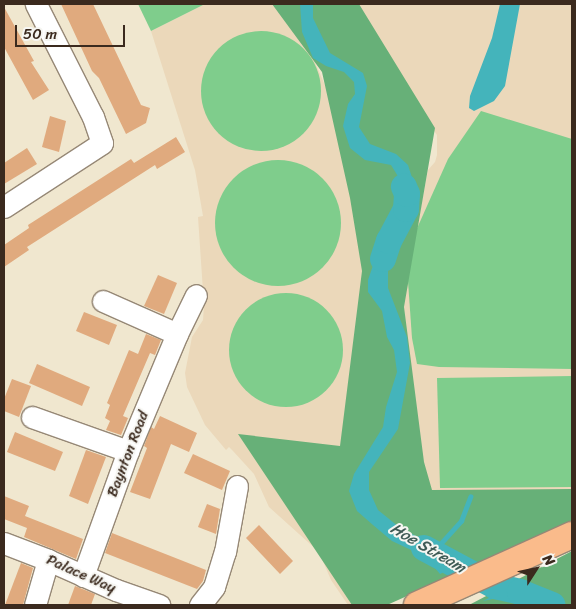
<!DOCTYPE html>
<style>
body{margin:0}
#map{position:relative;width:576px;height:609px;overflow:hidden;background:#f0e7cf;font-family:Sriracha,sans-serif}
div>[style]{position:absolute}
.built>*{inset:0;background:#ebd8ba}
.green>*{inset:0;background:#7fcd8c}
.round{border-radius:50%}
.forest>*{inset:0;background:#67b078}
.water>*{inset:0;background:#44b4bb}
.stream>*{height:4.5px;margin:-2.25px;padding:0 2.25px;transform-origin:2.25px;border-radius:2.25px;background:#44b4bb}
.river>*{height:26px;margin:-13px;padding:0 13px;transform-origin:13px;border-radius:13px;background:#44b4bb}
.building>*{inset:0;background:#e0aa7e}
.roads{filter:drop-shadow(1px 0 #968876) drop-shadow(-1px 0 #968876) drop-shadow(0 1px #968876) drop-shadow(0 -1px #968876)}
.minor>*{height:21px;margin:-10.5px;padding:0 10.5px;transform-origin:10.5px;border-radius:10.5px;background:#fff}
.major>*{height:26px;margin:-13px;padding:0 13px;transform-origin:13px;border-radius:13px;background:#fabb8b}
span{translate:-50% -50%;white-space:nowrap;text-align:center;line-height:1.15;-webkit-text-stroke:4px #f6f6f2;paint-order:stroke}
.street-label{font-size:15px;color:#3b2a1e}
.water-label{font-size:16px;color:#3e5a55;font-style:italic}
.frame{position:absolute;inset:0;border:5px solid #3b2a1e;pointer-events:none}
.north{position:absolute;left:511px;top:544px;width:50px;height:50px;-webkit-text-stroke:4px #f6f6f2;paint-order:stroke;rotate:55deg;font-size:14px;font-weight:700;line-height:20px;text-align:center;color:#3b2a1e}
.north::after{content:'';display:block;margin:auto;width:18px;height:22px;background:#3b2a1e;clip-path:polygon(50% 0,100% 100%,50% 72%,0 100%)}
.scale{position:absolute;left:15px;top:25px;width:110px;height:22px;box-sizing:border-box;border:2px solid #3b2a1e;border-top:0;padding-left:6px;font-size:15px;line-height:18px;white-space:nowrap;color:#3b2a1e;-webkit-text-stroke:4px #f6f6f2;paint-order:stroke}
</style>
<div id="map">
<div class="built">
<i style="clip-path:polygon(205px 4px,296px 4px,313px 58px,343px 126px,417px 228px,428px 170px,435px 162px,437px 155px,437px 135px,346px 4px,572px 4px,572px 519px,378px 605px,348px 605px,331px 580px,319px 552px,269px 507px,254px 474px,233px 451px,229px 447px,226px 450px,205px 425px,187px 387px,185px 373px,192px 337px,203px 320px,204px 306px,198px 217px,203px 216px,195px 170px,151px 31px)"></i>
</div>
<div class="green">
<i style="clip-path:polygon(138px 4px,205px 4px,151px 31px)"></i>
<i class="round" style="left:201px;top:31px;width:120px;height:120px"></i>
<i style="clip-path:polygon(481px 111px,572px 139px,572px 369px,439px 367px,417px 364px,412px 338px,406px 253px,448px 159px)"></i>
<i class="round" style="left:215px;top:160px;width:126px;height:126px"></i>
<i class="round" style="left:229px;top:293px;width:114px;height:114px"></i>
<i style="clip-path:polygon(572px 376px,572px 487px,440px 488px,437px 378px)"></i>
</div>
<div class="forest">
<i style="clip-path:polygon(272px 4px,359px 4px,435px 128px,404px 307px,424px 462px,432px 490px,572px 489px,572px 522px,387px 605px,352px 605px,238px 434px,340px 446px,362px 271px,350px 198px,322px 72px)"></i>
<i style="clip-path:polygon(572px 551px,572px 605px,469px 605px)"></i>
</div>
<div class="water">
<i style="clip-path:polygon(300px 4px,313px 4px,313px 18px,330px 53px,363px 73px,367px 86px,359px 127px,370px 144px,396px 154px,408px 165px,415px 187px,415px 205px,408px 224px,389px 215px,400px 195px,399px 178px,391px 165px,365px 160px,350px 148px,343px 126px,348px 104px,355px 94px,354px 82px,344px 72px,326px 66px,313px 58px,302px 32px)"></i>
<i style="clip-path:polygon(500px 4px,520px 4px,505px 86px,494px 101px,474px 111px,469px 108px,470px 96px,492px 38px)"></i>
<i style="clip-path:polygon(388px 222px,403px 230px,398px 237px,388px 270px,388px 288px,407px 337px,410px 363px,398px 429px,369px 472px,369px 490px,378px 510px,399px 527px,465px 562px,440px 574px,426px 557px,392px 541px,373px 525px,357px 511px,349px 491px,354px 474px,383px 427px,386px 407px,397px 372px,394px 350px,387px 337px,382px 311px,368px 292px,368px 280px)"></i>
<i style="clip-path:polygon(516px 584px,567px 605px,527px 605px,506px 596px,483px 601px)"></i>
</div>
<div class="stream">
<i style="left:433px;top:552px;width:42px;rotate:-47.9deg"></i>
<i style="left:461px;top:521px;width:26px;rotate:-69deg"></i>
</div>
<div class="river">
<i style="left:383px;top:259px;width:19px;rotate:-72deg"></i>
<i style="left:389px;top:241px;width:36px;rotate:-62deg"></i>
<i style="left:406px;top:209px;width:15px;rotate:-86deg"></i>
<i style="left:407px;top:194px;width:8px;rotate:-113deg"></i>
<i style="left:424px;top:548px;width:81px;rotate:28.2deg"></i>
<i style="left:495px;top:586px;width:26px;rotate:13deg"></i>
<i style="left:520px;top:592px;width:35px;rotate:22deg"></i>
</div>
<div class="building">
<i style="clip-path:polygon(61px 4px,93px 4px,141px 105px,150px 108px,146px 123px,126px 134px,99px 78px,92px 71px)"></i>
<i style="clip-path:polygon(4px 7px,34px 61px,31px 62px,49px 90px,33px 100px,4px 47px)"></i>
<i style="clip-path:polygon(50px 116px,66px 121px,59px 152px,42px 147px)"></i>
<i style="clip-path:polygon(176px 137px,185px 152px,157px 169px,155px 165px,27px 247px,29px 250px,4px 267px,4px 245px,29px 228px,28px 225px,131px 159px,134px 163px)"></i>
<i style="clip-path:polygon(27px 148px,37px 164px,4px 184px,4px 163px)"></i>
<i style="clip-path:polygon(158px 275px,177px 283px,164px 314px,144px 306px)"></i>
<i style="clip-path:polygon(84px 312px,117px 325px,109px 345px,76px 331px)"></i>
<i style="clip-path:polygon(146px 334px,161px 340px,155px 355px,150px 353px,123px 416px,128px 418px,121px 435px,106px 430px,110px 421px,105px 418px,110px 405px,107px 403px,129px 350px,138px 354px)"></i>
<i style="clip-path:polygon(37px 364px,90px 387px,82px 406px,29px 383px)"></i>
<i style="clip-path:polygon(12px 379px,31px 386px,19px 417px,4px 411px,4px 399px)"></i>
<i style="clip-path:polygon(160px 416px,197px 433px,189px 452px,171px 444px,150px 499px,130px 492px,147px 448px,144px 446px,151px 427px,154px 429px)"></i>
<i style="clip-path:polygon(15px 432px,63px 452px,55px 471px,7px 452px)"></i>
<i style="clip-path:polygon(86px 450px,106px 457px,88px 504px,69px 496px)"></i>
<i style="clip-path:polygon(193px 454px,230px 471px,222px 490px,184px 473px)"></i>
<i style="clip-path:polygon(4px 496px,29px 506px,25px 516px,83px 539px,76px 559px,24px 537px,27px 528px,4px 519px)"></i>
<i style="clip-path:polygon(207px 504px,220px 509px,216px 534px,198px 527px)"></i>
<i style="clip-path:polygon(259px 525px,293px 561px,280px 574px,246px 538px)"></i>
<i style="clip-path:polygon(112px 533px,206px 570px,203px 581px,197px 589px,105px 553px)"></i>
<i style="clip-path:polygon(21px 563px,33px 568px,23px 605px,5px 605px)"></i>
<i style="clip-path:polygon(75px 586px,95px 594px,91px 605px,68px 605px)"></i>
</div>
<div class="roads">
<div class="minor">
<i style="left:4px;top:207px;width:117px;rotate:-33.1deg"></i>
<i style="left:102px;top:143px;width:28px;rotate:-109deg"></i>
<i style="left:93px;top:117px;width:127px;rotate:-116.8deg"></i>
<i style="left:103px;top:301px;width:81px;rotate:24deg"></i>
<i style="left:32px;top:417px;width:102px;rotate:19.5deg"></i>
<i style="left:4px;top:543px;width:47px;rotate:21.1deg"></i>
<i style="left:48px;top:560px;width:74px;rotate:23.8deg"></i>
<i style="left:116px;top:590px;width:46px;rotate:19.2deg"></i>
<i style="left:83px;top:576px;width:133px;rotate:-70.2deg"></i>
<i style="left:128px;top:451px;width:127px;rotate:-67.3deg"></i>
<i style="left:177px;top:334px;width:43px;rotate:-64deg"></i>
<i style="left:35px;top:605px;width:47px;rotate:-73.9deg"></i>
<i style="left:200px;top:605px;width:23px;rotate:-52deg"></i>
<i style="left:214px;top:587px;width:37px;rotate:-73deg"></i>
<i style="left:225px;top:552px;width:67px;rotate:-79.7deg"></i>
</div>
<div class="major">
<i style="left:417px;top:605px;width:170px;rotate:-24.3deg"></i>
</div>
</div>
<div class="street-label">
<span style="left:128px;top:454px;rotate:-69deg">Baynton Road</span>
<span style="left:81px;top:574px;rotate:24deg">Palace Way</span>
</div>
<div class="water-label">
<span style="left:428px;top:548px;rotate:30deg">Hoe Stream</span>
</div>
<div class="frame"></div>
<div class="north">N</div>
<div class="scale">50 m</div>
</div>
